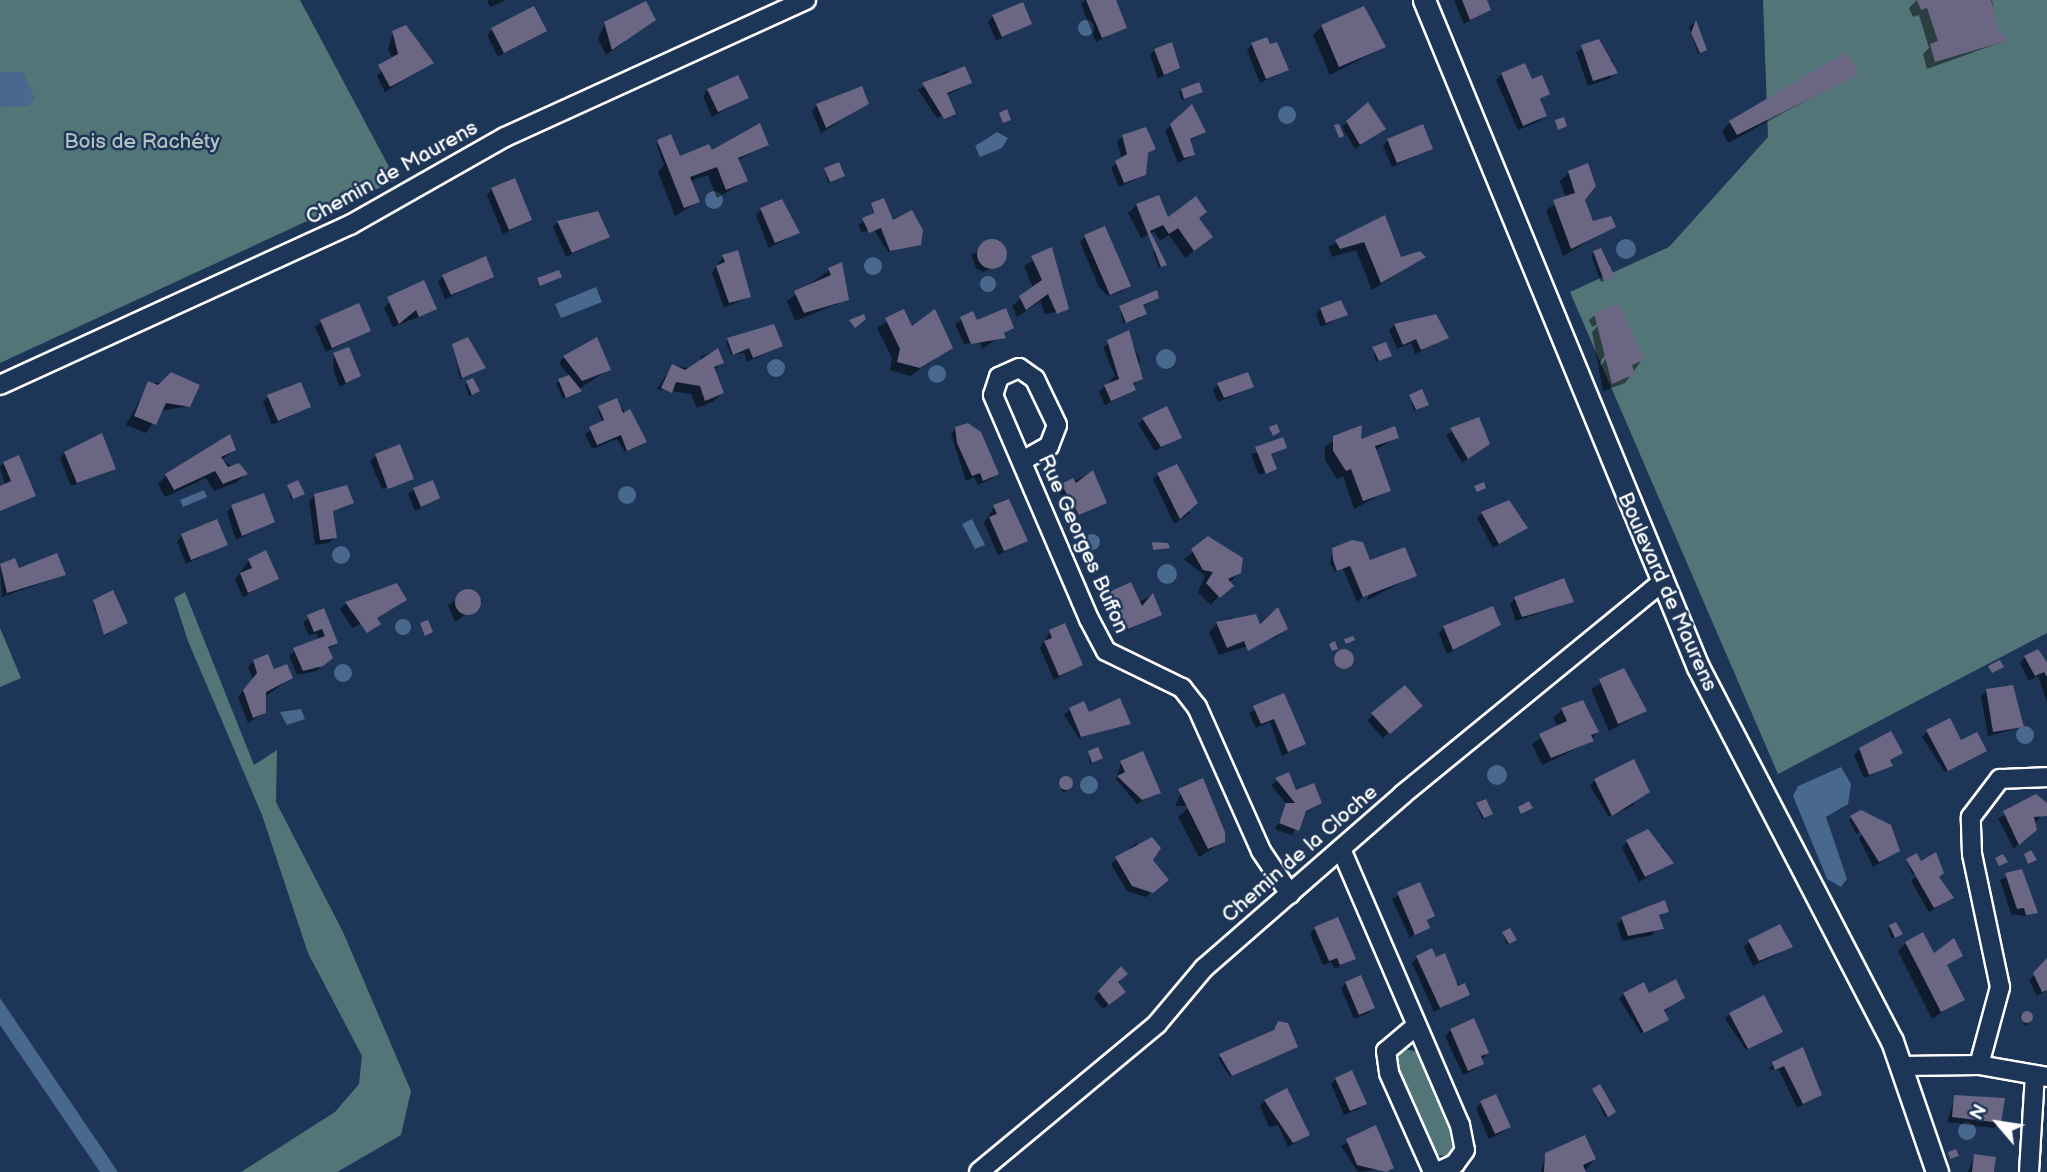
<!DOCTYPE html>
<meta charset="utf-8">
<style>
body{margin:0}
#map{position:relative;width:2047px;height:1172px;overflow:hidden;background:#1d3557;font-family:"Balsamiq Sans",sans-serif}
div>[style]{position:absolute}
.green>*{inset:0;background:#527678}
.water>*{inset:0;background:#48688e}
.round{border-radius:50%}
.shadow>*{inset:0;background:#0007}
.building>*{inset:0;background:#6a6684}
.roads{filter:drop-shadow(2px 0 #fff) drop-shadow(-2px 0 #fff) drop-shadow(0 2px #fff) drop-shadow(0 -2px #fff)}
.minor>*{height:18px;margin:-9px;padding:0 9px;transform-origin:9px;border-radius:9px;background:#1d3557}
.tertiary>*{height:21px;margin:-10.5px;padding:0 10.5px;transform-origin:10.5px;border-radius:10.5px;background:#1d3557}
span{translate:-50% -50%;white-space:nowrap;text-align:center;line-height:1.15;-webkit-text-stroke:5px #1d3557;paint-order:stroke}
.park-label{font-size:21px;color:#b1c1c2}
.street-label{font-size:21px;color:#fff}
.north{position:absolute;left:1963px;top:1088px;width:70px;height:70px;-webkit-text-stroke:5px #1d3557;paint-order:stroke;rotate:299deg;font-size:19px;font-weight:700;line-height:28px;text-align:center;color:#fff}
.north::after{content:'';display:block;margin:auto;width:24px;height:32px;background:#fff;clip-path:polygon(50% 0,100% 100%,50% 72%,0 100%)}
</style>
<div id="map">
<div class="green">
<i style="clip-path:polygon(0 0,300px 0,396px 180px,0 363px)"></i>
<i style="clip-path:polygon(1763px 0,2047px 0,2047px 633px,1778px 774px,1570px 292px,1669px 247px,1768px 137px)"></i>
<i style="clip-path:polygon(185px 592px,254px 765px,277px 750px,276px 802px,343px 932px,411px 1091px,401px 1135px,337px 1172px,241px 1172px,335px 1112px,359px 1084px,362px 1056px,308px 953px,262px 815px,188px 641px,174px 598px)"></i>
<i style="clip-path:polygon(0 628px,21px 678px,0 687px)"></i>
<i style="clip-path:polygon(1404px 1049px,1423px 1053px,1459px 1143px,1447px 1156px,1436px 1155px,1397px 1066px,1396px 1054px)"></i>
</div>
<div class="water">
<i class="round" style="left:1078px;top:20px;width:16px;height:16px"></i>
<i style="clip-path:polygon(0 72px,23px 72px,35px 98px,28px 106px,0 107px)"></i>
<i class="round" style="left:1278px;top:106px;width:18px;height:18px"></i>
<i style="clip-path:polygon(997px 132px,1008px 138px,1002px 148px,980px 157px,975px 146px)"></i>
<i class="round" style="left:705px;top:191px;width:18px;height:18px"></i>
<i class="round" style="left:1616px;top:239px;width:20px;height:20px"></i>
<i class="round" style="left:864px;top:257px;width:18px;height:18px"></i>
<i class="round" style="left:980px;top:276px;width:16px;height:16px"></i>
<i style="clip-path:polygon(596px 287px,602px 302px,561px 318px,555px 304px)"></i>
<i class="round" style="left:1156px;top:349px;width:20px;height:20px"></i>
<i class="round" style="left:767px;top:359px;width:18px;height:18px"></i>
<i class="round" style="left:928px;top:365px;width:18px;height:18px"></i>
<i class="round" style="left:618px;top:486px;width:18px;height:18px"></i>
<i style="clip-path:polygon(204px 490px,207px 497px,183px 507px,180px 500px)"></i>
<i style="clip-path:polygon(972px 519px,985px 545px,975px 549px,962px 524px)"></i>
<i class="round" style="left:1084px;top:534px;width:16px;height:16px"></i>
<i class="round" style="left:332px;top:546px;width:18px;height:18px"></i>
<i class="round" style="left:1157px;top:564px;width:20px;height:20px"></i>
<i class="round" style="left:395px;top:619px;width:16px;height:16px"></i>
<i class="round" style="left:334px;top:664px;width:18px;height:18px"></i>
<i style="clip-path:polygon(301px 709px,305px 719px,287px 725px,280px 712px)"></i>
<i class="round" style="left:2016px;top:726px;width:18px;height:18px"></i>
<i class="round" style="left:1487px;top:765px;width:20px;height:20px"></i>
<i style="clip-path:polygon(1841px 767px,1851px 784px,1848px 804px,1826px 817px,1847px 879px,1841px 887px,1827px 879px,1793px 796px,1798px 786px)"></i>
<i class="round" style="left:1080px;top:776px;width:18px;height:18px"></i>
<i style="clip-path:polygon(0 998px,118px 1172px,100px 1172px,0 1025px)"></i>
<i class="round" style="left:1958px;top:1122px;width:18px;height:18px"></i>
</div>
<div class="shadow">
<i style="clip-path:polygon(487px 0,506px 0,490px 7px)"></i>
<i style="clip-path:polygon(1085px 0,1112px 0,1124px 27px,1096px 42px,1081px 4px)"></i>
<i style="clip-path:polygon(1454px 0,1485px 0,1489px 10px,1464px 24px)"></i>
<i style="clip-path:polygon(1917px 0,1992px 0,1997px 31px,2007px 40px,1927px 69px,1923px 54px,1929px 48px,1919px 15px,1913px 17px,1909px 8px)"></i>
<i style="clip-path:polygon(993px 16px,1030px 24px,996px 41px,988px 22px)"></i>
<i style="clip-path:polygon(605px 23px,625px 42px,606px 55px,598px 39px)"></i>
<i style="clip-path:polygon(1695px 23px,1703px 51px,1698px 54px,1689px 27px)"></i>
<i style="clip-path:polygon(1322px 26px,1384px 47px,1330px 75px,1313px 35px)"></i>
<i style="clip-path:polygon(492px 30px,545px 30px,498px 57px,487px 35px)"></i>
<i style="clip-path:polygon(393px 33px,431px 63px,385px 92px,377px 76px,394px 61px,388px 49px)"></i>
<i style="clip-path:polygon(1252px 44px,1271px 46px,1287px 70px,1260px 83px,1247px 50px)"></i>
<i style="clip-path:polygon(1587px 47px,1606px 62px,1613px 59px,1611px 78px,1588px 86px,1576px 52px)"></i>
<i style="clip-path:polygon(1155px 50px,1178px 67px,1158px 79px,1150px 55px)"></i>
<i style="clip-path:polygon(946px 71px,970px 83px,946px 96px,946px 114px,937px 118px,918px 90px)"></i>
<i style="clip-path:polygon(1857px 73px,1728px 143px,1722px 131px,1730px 122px)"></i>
<i style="clip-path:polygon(1502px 74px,1548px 94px,1539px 101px,1545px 116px,1540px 121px,1518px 130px,1496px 80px)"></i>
<i style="clip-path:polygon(708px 90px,746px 98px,712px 117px,703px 96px)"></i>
<i style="clip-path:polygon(1179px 92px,1182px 90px,1201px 92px,1182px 100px)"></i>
<i style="clip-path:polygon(867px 104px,821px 133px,812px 111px,817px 105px)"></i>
<i style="clip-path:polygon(1367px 104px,1384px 129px,1355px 149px,1342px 127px)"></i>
<i style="clip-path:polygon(1192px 107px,1204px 132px,1189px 141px,1193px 155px,1178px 163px,1165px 131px)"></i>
<i style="clip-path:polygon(759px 126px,767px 145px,738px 160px,746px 181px,717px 198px,708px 175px,690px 181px,698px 202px,675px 216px,658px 172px,664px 165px,656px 143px,673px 161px,711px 153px)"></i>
<i style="clip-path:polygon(1123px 136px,1154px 149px,1146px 155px,1145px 175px,1119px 187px,1111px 168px,1122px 159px,1117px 142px)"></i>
<i style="clip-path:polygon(1388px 140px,1431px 148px,1392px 167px,1383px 146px)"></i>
<i style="clip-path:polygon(825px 169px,843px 176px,828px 183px)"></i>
<i style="clip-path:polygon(1569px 173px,1592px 223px,1614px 226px,1563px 256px,1546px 210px,1566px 198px,1560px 181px)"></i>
<i style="clip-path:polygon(492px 189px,530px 220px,503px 234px,487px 195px)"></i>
<i style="clip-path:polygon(872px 205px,892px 222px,920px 244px,888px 252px,873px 228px,862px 233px,858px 225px,873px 216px)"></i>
<i style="clip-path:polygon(1137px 205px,1167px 220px,1197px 219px,1205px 242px,1185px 258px,1169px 235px,1160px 241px,1154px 232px,1141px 238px,1128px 213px)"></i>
<i style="clip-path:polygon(761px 210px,798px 233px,769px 248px,756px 215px)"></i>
<i style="clip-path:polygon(1384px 218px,1400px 259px,1424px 257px,1372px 290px,1356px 250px,1332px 257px,1328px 247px)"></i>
<i style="clip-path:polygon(558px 222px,608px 237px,566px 257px,553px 227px)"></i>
<i style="clip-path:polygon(1085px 237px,1127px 287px,1121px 292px,1108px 296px,1099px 287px,1080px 242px)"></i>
<i style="clip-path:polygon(1000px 240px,1003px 263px,983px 272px,976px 268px,971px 255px)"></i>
<i style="clip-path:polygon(1051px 249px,1064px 311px,1045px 314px,1040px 301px,1017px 317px,1012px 306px,1033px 288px,1024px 266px)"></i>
<i style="clip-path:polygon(1155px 250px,1164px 265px,1159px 268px,1153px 252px)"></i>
<i style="clip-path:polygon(1600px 250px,1613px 277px,1601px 282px,1591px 255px)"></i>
<i style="clip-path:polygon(723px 257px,750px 296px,724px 308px,712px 273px)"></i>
<i style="clip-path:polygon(829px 270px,847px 300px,795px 321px,787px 301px)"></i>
<i style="clip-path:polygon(443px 277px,492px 277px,445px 299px,438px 282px)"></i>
<i style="clip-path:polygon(1157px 298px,1142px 307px,1139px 319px,1123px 323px,1120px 308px)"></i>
<i style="clip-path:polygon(390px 302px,433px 311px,393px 327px,384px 308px)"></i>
<i style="clip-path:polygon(1321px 309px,1346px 315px,1321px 327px,1316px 314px)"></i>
<i style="clip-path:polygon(903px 311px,911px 329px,951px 348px,910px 376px,890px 370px,892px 358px,877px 328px)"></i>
<i style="clip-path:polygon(972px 314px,976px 322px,1012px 328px,982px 349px,980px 342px,964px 344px,955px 324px)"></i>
<i style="clip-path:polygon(evenodd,1595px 315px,1642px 360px,1625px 383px,1603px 391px,1592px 332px,1600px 323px,1592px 327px,1589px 320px,1595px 315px,1615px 342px,1617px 344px,1599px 368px,1602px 359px,1615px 342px)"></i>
<i style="clip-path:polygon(321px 322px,369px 331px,326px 352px,315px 327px)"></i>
<i style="clip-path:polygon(1395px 325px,1446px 338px,1415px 354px,1411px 343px,1397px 349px,1389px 330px)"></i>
<i style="clip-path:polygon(1128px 333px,1140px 360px,1134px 389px,1105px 405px,1099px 392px,1115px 376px,1103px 347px)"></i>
<i style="clip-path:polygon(732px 340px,781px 346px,747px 362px,744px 353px,731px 355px,726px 342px)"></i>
<i style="clip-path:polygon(453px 345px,484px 368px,460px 379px)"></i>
<i style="clip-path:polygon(1373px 349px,1388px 357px,1376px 362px)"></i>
<i style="clip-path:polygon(717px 350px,722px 362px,713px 371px,722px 393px,714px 401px,697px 408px,691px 394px,657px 389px,672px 366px,695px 369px,702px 356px)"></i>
<i style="clip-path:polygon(334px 355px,359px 376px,340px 387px,333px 369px)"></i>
<i style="clip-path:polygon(564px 357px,608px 370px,563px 399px,556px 383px,569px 376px,559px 363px)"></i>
<i style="clip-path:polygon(149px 383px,162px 383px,189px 406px,161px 411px,146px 433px,126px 425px)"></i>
<i style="clip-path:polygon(467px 383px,475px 393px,469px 396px,465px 385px)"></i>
<i style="clip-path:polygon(1218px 385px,1252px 387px,1218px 402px,1213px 390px)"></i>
<i style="clip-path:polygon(1410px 396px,1427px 405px,1414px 411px)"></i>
<i style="clip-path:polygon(268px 397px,309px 407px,272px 425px,263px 402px)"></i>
<i style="clip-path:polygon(616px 400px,643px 438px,636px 445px,641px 445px,625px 452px,617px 439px,592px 449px,585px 434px,603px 423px,598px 411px)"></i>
<i style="clip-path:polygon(1143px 419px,1180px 438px,1155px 451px,1138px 424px)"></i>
<i style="clip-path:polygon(1478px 419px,1488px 444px,1462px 463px,1446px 435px)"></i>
<i style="clip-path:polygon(1361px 427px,1360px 441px,1397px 437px,1374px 451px,1389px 490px,1354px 509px,1343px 476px,1337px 479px,1325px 460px,1325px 446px)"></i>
<i style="clip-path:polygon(956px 428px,997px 473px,991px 479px,978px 485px,974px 477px,966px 481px,951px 434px)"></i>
<i style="clip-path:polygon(229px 437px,234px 450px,222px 460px,245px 474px,237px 482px,214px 491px,206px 478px,165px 497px,158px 484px,166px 476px)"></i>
<i style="clip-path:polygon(1285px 447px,1270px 456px,1275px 469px,1259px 475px,1251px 454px)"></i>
<i style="clip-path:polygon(65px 453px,114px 469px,71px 486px,60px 458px)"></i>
<i style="clip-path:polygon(376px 456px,412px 478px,382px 489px,370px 461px)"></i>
<i style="clip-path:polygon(4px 463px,34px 495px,0 509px,5px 485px,0 467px)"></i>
<i style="clip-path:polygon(1092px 472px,1103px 504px,1077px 516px,1057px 490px)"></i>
<i style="clip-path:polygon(1158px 474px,1190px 513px,1174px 524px,1153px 479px)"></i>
<i style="clip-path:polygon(288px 486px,300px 495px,291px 500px)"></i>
<i style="clip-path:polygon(414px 489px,438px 498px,415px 511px,408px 494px)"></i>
<i style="clip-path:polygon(314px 496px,335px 538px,329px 543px,315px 545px,309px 501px)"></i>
<i style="clip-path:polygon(232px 507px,273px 522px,236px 540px,227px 512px)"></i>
<i style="clip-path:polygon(994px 507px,1025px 541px,998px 555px,984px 523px)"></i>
<i style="clip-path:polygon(1482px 513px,1522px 517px,1526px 528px,1493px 548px,1477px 518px)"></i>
<i style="clip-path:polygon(182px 536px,226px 544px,186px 564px,177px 541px)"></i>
<i style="clip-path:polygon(1208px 539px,1239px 572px,1211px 605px,1198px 592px,1205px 576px,1184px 559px)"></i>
<i style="clip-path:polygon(1333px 550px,1415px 575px,1366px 601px,1373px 588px,1357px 602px,1343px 569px,1335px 572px,1330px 563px)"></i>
<i style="clip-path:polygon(265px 553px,277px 578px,243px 597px,235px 580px,249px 560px)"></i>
<i style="clip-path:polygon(14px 560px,19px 573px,64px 575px,2px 597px,0 566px)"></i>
<i style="clip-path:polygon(396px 585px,405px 600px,400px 605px,352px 628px,340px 609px,346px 604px)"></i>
<i style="clip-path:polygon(471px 591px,483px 601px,455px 622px,448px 605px)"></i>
<i style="clip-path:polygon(1110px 593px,1131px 605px,1152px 596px,1160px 614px,1122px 633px,1104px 599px)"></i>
<i style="clip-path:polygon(98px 599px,120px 625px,105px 636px,93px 605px)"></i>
<i style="clip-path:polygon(1515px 599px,1572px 602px,1516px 621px,1510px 604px)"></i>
<i style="clip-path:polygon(1277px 609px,1286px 629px,1277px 637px,1219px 655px,1209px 632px,1217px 623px,1233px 617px,1236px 624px,1258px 624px)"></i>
<i style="clip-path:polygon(323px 610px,336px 643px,327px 650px,330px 658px,316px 671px,297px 675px,289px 655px,319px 640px,316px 633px,309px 636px,303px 622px)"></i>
<i style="clip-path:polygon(1499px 625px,1447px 654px,1439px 633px,1444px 627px)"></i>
<i style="clip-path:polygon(1050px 632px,1081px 665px,1054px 680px,1040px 648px)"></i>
<i style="clip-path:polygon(2025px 657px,2047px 664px,2047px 703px,2038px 676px,2029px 681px,2020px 663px)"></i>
<i style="clip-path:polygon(254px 661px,291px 678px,259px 701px,264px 713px,248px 723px,238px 697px,253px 679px,248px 667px)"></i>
<i style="clip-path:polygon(1624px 670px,1645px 711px,1609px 731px,1591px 689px)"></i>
<i style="clip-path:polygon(1405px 688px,1402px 718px,1383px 738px,1367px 720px)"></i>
<i style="clip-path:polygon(1987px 691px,2021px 727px,2020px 728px,1988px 736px,1981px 696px)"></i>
<i style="clip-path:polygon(1283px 695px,1304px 744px,1282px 756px,1270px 722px,1256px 728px,1249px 713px)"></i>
<i style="clip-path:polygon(1582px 702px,1597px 731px,1592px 741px,1542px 765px,1532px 744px,1558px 727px,1553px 718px,1562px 710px)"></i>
<i style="clip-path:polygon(1070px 710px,1088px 714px,1129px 723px,1079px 738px,1064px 715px)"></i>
<i style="clip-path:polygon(1927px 732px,1961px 743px,1984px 751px,1945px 772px,1922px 737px)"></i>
<i style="clip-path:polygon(1860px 749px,1888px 760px,1891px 766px,1864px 778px,1854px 755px)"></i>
<i style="clip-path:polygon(1089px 752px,1099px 760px,1090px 764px)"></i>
<i style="clip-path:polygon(1121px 762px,1158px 792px,1137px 804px,1116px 779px)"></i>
<i style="clip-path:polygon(1288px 774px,1295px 793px,1320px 803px,1303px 814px,1292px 835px,1275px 829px,1287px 805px,1271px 785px)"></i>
<i style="clip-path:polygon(1066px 776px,1071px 788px,1063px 793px,1058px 781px)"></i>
<i style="clip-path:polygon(1595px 780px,1633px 801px,1634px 805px,1609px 817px,1590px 786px)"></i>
<i style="clip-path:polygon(1183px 788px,1223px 842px,1199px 857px,1178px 817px,1190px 806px,1175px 806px)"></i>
<i style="clip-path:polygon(1477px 805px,1489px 815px,1482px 819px)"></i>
<i style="clip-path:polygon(2016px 811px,2047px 808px,2014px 849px,1998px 818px)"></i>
<i style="clip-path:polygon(1869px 813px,1898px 851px,1873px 867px,1859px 838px,1868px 829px,1856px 834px,1849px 819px)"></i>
<i style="clip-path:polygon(1627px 842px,1663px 846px,1671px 863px,1639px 882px,1622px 847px)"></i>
<i style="clip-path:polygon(1136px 843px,1151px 860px,1152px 891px,1146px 897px,1127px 891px,1111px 864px)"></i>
<i style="clip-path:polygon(1907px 860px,1937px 877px,1952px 898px,1929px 912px,1911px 881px,1919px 873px,1912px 875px)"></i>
<i style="clip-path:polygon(2022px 870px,2036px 912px,2024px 916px,2011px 914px,2000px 880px)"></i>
<i style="clip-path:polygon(1419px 884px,1433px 916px,1410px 938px,1392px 899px)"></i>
<i style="clip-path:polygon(1667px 911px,1657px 918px,1653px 935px,1622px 941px,1617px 924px,1622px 919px)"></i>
<i style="clip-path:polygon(1896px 924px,1898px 936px,1892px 939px,1888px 929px)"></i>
<i style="clip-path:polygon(1315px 928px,1354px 958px,1335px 969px,1331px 962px,1323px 965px,1310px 934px)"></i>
<i style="clip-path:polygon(1503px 933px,1513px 942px,1507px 945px)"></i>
<i style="clip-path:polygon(1749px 942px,1791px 947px,1753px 966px,1744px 947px)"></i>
<i style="clip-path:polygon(1906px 943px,1944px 965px,1954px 1004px,1932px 1019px,1898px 951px)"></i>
<i style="clip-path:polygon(1417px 957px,1435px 959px,1468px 994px,1434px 1012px,1412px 963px)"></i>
<i style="clip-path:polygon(2047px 962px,2047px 990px,2037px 996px,2029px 980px)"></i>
<i style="clip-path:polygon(1121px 968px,1118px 997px,1103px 1009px,1094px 998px)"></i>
<i style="clip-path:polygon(1346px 983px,1373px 1008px,1368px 1013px,1354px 1019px,1341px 988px)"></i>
<i style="clip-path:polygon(1624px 994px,1649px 995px,1676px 1002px,1649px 1024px,1664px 1022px,1641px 1033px,1619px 999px)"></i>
<i style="clip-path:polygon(2026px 1011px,2032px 1021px,2025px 1026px,2019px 1015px)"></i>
<i style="clip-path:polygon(1730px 1014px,1774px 1036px,1746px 1050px,1725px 1019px)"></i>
<i style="clip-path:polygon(1278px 1023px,1296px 1047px,1230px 1077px,1218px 1058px,1271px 1033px)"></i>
<i style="clip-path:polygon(1451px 1030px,1487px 1052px,1476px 1069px,1463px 1075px,1445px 1036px)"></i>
<i style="clip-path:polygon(1802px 1049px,1820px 1095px,1797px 1108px,1779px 1070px,1767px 1069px)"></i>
<i style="clip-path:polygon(1336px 1079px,1364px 1104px,1359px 1109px,1344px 1115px,1331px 1084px)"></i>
<i style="clip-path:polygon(1593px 1090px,1611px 1114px,1605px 1117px)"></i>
<i style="clip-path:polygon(1955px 1097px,2000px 1123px,1994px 1128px,1947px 1122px)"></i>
<i style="clip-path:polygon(1265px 1101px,1308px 1135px,1288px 1147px,1278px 1125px,1269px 1127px,1260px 1106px)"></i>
<i style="clip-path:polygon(1481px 1103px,1509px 1127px,1503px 1132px,1489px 1139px,1476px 1108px)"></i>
<i style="clip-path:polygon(1375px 1128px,1392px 1168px,1358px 1172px,1341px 1146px)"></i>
<i style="clip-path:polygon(1546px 1154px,1594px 1159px,1584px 1172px,1541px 1172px)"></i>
<i style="clip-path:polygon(1975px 1155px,1994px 1158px,1994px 1172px,1968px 1172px)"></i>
</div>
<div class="building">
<i style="clip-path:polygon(1086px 0,1116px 0,1127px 28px,1102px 38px)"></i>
<i style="clip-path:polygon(1462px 0,1487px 0,1491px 10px,1470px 20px)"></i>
<i style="clip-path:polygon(1917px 0,1991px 0,1999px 30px,2009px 40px,1935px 62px,1930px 44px,1938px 41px,1927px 8px,1921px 10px)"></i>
<i style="clip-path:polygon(646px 1px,656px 20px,612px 50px,604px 22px)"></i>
<i style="clip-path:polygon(1023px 2px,1032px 24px,1002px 37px,992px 15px)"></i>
<i style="clip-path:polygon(534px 6px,547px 31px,504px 53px,491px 28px)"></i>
<i style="clip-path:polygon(1364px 6px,1386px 47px,1339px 67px,1321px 25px)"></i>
<i style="clip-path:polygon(1696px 20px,1707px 50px,1700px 53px,1691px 33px)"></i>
<i style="clip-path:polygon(406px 25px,434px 63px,390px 87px,378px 65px,398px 54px,392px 31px)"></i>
<i style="clip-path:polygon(1267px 37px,1270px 44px,1277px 42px,1289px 70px,1266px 79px,1251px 43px)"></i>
<i style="clip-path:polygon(1599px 39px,1618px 73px,1593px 81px,1581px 45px)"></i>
<i style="clip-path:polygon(1172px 42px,1180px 68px,1164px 75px,1154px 49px)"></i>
<i style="clip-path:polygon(1846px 52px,1859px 74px,1737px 135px,1729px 121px)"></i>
<i style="clip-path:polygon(1525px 63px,1532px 79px,1542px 75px,1550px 94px,1540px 99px,1547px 116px,1523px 126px,1501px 73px)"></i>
<i style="clip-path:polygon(965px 66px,972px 83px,947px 93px,956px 114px,944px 119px,922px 83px)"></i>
<i style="clip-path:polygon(738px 75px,749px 98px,718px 112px,707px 89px)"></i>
<i style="clip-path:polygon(1199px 82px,1203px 92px,1184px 99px,1181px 89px)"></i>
<i style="clip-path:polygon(862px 86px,869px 104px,826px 128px,816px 104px)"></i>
<i style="clip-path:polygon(1368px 102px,1386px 129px,1360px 145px,1346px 121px)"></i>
<i style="clip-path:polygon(1192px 104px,1206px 132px,1190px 139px,1195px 155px,1184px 158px,1170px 124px)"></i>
<i style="clip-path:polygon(1007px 109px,1011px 120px,1003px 123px,999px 113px)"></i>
<i style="clip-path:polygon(1564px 117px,1567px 126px,1558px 130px,1555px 120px)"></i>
<i style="clip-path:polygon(760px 123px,769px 145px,738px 158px,748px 181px,726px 190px,717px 167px,690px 177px,700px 202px,684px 208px,657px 140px,671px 134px,680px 156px,709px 144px,712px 150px)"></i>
<i style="clip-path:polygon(1339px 124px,1344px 136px,1339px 138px,1334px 125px)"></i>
<i style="clip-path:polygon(1423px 124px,1433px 149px,1397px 163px,1387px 139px)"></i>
<i style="clip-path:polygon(1146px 127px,1156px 149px,1148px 153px,1146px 175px,1124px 183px,1115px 161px,1127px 154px,1122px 135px)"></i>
<i style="clip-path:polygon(839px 162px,845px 176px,830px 182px,824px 168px)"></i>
<i style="clip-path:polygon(1588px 163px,1596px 186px,1585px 200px,1593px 221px,1611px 216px,1616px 227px,1571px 249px,1553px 200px,1575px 193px,1568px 171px)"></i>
<i style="clip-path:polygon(515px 178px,532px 220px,509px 230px,491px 188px)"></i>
<i style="clip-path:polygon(1159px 195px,1168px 217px,1196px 196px,1207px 212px,1199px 218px,1213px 237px,1194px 251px,1178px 228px,1169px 234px,1163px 225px,1150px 231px,1167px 265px,1161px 267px,1136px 204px)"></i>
<i style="clip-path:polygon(884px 198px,893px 220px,912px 210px,923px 230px,921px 245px,890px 251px,881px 228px,869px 233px,862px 218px,874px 213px,871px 203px)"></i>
<i style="clip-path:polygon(782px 199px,800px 233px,775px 243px,760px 208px)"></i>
<i style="clip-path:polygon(598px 211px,610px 237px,572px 253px,557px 221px)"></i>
<i style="clip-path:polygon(1385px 215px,1401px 257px,1420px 251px,1426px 257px,1381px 283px,1364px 242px,1340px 249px,1335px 240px)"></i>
<i style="clip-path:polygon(1105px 226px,1131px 286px,1110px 295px,1084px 235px)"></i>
<i class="round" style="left:977px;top:239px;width:30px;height:30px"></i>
<i style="clip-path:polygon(1052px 247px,1069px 309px,1057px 314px,1048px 294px,1026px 310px,1019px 296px,1042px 280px,1031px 256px)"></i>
<i style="clip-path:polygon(1601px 248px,1615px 277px,1604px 281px,1593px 251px)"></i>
<i style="clip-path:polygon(738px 250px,751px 297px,729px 303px,716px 266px,725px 262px,722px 255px)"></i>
<i style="clip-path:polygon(486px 256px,494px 277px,451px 295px,442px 275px)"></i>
<i style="clip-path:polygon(842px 262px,849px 300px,804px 313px,794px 291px,831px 275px,828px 268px)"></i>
<i style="clip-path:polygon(559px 270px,562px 277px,540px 286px,537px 278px)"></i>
<i style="clip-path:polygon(424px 280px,437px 309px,419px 317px,416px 310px,399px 324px,387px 297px)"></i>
<i style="clip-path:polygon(1157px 290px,1159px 298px,1143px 305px,1147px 314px,1126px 323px,1119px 306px)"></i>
<i style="clip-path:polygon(1341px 300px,1348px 315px,1326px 323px,1320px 308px)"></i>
<i style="clip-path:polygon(359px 303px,371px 331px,332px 348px,320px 320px)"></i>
<i style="clip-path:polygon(1619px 304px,1644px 360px,1632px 365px,1635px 374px,1612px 384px,1594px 313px)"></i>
<i style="clip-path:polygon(1006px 308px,1014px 328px,1004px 333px,1006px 338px,971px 344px,960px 317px,973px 311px,977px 320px)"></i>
<i style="clip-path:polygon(904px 309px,912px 326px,935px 309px,953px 348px,920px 368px,897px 362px,900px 349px,885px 318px)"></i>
<i style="clip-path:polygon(864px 314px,866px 319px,855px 328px,849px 320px)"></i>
<i style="clip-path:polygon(1436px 314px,1449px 338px,1421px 350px,1416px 339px,1403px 345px,1394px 324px)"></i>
<i style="clip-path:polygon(774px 324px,783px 346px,753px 358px,749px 348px,733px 355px,727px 338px)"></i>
<i style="clip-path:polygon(1129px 330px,1143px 379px,1133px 383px,1136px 390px,1111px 401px,1104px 385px,1119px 379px,1107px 340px)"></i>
<i style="clip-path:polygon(468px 337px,486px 368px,462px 378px,452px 344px)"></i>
<i style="clip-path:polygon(597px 337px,611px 370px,582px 381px,563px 356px)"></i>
<i style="clip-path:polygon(1386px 342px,1392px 356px,1379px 361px,1372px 347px)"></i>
<i style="clip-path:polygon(349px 347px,361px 376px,346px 383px,333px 353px)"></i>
<i style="clip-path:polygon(718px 348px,724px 363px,714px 367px,724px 393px,705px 401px,700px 386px,676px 382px,672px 393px,661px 388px,672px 364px,685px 370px)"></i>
<i style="clip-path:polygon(171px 372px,200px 385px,190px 407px,166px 403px,156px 425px,134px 416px,148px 381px,158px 385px)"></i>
<i style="clip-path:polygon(1248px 372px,1254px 387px,1224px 398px,1217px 383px)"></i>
<i style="clip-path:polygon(569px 375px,582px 391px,566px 398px,558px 379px)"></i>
<i style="clip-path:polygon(473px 378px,480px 391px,472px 395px,466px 381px)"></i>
<i style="clip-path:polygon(301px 382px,311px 407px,278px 421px,267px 395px)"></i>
<i style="clip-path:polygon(1422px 389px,1429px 405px,1416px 410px,1409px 395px)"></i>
<i style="clip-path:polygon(617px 398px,623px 413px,630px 409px,647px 442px,627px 451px,621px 435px,597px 445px,589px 427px,604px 420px,598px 406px)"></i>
<i style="clip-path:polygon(1167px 406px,1182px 438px,1161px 447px,1142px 418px)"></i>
<i style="clip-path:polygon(1479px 417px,1490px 444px,1468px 459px,1450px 428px)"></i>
<i style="clip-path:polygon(968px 423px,981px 432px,999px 474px,983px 481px,980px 473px,972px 476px,957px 443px,955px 427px)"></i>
<i style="clip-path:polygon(1277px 424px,1280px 432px,1273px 436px,1269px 427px)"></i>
<i style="clip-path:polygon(1362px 425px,1361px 439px,1395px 426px,1399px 438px,1375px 446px,1391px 491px,1363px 501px,1351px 469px,1346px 471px,1333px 451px,1333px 436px)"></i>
<i style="clip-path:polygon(102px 433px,116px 469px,77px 483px,64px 452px)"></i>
<i style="clip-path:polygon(230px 434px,236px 450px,221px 457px,228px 467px,239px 463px,248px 474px,223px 484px,215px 471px,174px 490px,165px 474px)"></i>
<i style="clip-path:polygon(1283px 437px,1287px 448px,1271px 454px,1277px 469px,1266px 474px,1255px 447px)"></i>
<i style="clip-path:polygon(400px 444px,414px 479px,388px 489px,375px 454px)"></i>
<i style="clip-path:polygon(19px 455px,36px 496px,0 511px,0 486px,11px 481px,3px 462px)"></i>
<i style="clip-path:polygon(1177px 464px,1198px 503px,1180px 519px,1157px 473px)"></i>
<i style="clip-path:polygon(1093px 470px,1107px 503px,1079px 515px,1061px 484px,1073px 478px,1076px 483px)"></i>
<i style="clip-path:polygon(298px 480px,305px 494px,293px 499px,287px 485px)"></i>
<i style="clip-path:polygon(433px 480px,440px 498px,421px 507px,413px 488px)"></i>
<i style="clip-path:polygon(1484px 482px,1486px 488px,1477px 492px,1474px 486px)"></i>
<i style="clip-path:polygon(347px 485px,354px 503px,333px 511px,337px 538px,320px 540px,314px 494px)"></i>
<i style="clip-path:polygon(264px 493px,275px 522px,242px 536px,231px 505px)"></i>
<i style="clip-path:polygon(1009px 499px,1028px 541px,1004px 551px,989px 517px,997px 514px,993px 505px)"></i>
<i style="clip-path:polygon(1509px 500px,1528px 528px,1499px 544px,1481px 512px)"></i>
<i style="clip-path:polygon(217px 519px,228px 545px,191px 560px,181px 534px)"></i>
<i style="clip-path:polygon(1208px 536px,1243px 558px,1241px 573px,1228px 579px,1234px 586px,1220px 598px,1206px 583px,1213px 572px,1203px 570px,1191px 549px)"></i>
<i style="clip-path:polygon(1352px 540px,1363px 542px,1370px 560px,1405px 547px,1417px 576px,1363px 597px,1350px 566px,1337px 571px,1333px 560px,1332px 548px)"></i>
<i style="clip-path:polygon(1152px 542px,1168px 543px,1170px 548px,1153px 550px)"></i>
<i style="clip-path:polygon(266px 550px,279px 579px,248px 593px,240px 573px,252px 568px,248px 559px)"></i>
<i style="clip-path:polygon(57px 553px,66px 575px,7px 593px,0 564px,15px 558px,19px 568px)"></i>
<i style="clip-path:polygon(1564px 578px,1574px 602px,1522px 617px,1514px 597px)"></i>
<i style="clip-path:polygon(1131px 582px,1142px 606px,1153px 593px,1162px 615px,1128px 629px,1109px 592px)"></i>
<i style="clip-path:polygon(397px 583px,407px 600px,377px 618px,381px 624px,367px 633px,345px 602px)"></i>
<i class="round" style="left:455px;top:589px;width:26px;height:26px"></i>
<i style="clip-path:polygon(113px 590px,128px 623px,104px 635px,93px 600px)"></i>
<i style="clip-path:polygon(1493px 606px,1501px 625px,1453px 650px,1443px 626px)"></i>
<i style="clip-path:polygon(1278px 607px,1288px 629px,1248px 651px,1244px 641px,1227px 648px,1216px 622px,1256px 614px,1260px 624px)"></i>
<i style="clip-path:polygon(324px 608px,338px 643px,328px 647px,333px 658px,323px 666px,303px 671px,293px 648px,325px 636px,322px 629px,314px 632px,307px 615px)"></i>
<i style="clip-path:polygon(428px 620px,433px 632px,425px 636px,420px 623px)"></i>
<i style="clip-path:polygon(1065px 623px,1083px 665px,1059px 676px,1044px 641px,1052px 638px,1049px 630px)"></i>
<i style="clip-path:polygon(1353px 636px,1355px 640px,1346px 644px,1344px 639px)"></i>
<i style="clip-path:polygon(1335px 641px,1338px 649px,1332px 651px,1329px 644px)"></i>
<i class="round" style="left:1334px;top:649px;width:20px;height:20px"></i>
<i style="clip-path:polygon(2038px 649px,2047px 662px,2047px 677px,2044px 672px,2035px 676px,2024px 656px)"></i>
<i style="clip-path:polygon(268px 654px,274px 669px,287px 664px,293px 678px,266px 692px,266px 713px,253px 718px,243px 690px,257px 673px,253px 660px)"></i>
<i style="clip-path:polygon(2000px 660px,2004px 667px,1992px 673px,1988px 666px)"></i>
<i style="clip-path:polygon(1624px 668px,1647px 711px,1618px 724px,1599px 679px)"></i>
<i style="clip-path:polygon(1405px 685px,1423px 706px,1390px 734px,1371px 713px)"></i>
<i style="clip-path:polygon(2013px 685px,2024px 727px,1993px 732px,1986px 689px)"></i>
<i style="clip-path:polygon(1284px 693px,1306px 744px,1288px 752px,1274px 719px,1261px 724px,1253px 706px)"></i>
<i style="clip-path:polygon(1120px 698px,1131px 724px,1081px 737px,1069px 708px,1084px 701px,1089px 712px)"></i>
<i style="clip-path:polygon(1583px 700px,1599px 732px,1591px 735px,1594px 741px,1551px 758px,1539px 734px,1567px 721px,1561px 708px)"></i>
<i style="clip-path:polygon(1950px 718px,1961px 740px,1977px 732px,1987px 751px,1948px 771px,1926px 730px)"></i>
<i style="clip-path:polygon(1891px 731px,1903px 753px,1890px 760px,1893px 766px,1869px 775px,1859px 748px)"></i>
<i style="clip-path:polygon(1098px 747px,1103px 758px,1092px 763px,1088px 751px)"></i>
<i style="clip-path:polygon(1143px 751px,1161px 793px,1142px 800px,1117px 776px,1125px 772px,1120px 761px)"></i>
<i style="clip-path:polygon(1634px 759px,1650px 792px,1612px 816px,1594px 779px)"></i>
<i style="clip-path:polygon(1289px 772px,1296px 790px,1314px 783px,1322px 803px,1306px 811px,1299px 831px,1279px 823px,1286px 803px,1295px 803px,1275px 778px)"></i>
<i class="round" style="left:1059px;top:776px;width:14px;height:14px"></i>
<i style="clip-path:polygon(1203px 778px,1225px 832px,1225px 842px,1208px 849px,1178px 789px)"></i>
<i style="clip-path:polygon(2036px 794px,2047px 803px,2047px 816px,2034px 817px,2037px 830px,2019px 845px,2003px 811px)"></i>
<i style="clip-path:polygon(1486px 799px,1493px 814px,1484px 818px,1476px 803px)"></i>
<i style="clip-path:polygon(1529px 801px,1533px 808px,1521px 814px,1518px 807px)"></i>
<i style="clip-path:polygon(1861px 810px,1891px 825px,1900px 851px,1879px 862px,1850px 816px)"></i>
<i style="clip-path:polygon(1648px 829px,1674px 863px,1645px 877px,1626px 840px)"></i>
<i style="clip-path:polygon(1152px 837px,1161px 848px,1153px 860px,1169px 880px,1153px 893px,1132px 886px,1115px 857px)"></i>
<i style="clip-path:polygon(2031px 850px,2037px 860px,2028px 864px,2024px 854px)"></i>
<i style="clip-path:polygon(1936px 852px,1944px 873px,1939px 877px,1954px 898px,1934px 908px,1906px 859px,1917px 853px,1921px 861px)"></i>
<i style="clip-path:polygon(2003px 854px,2008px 862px,1999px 866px,1995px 858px)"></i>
<i style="clip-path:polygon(2022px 869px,2038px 913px,2026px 915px,2024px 908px,2017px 909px,2005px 873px)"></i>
<i style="clip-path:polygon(1420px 882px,1435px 916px,1427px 920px,1430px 928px,1415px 935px,1397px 892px)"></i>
<i style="clip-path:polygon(1665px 900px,1669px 912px,1659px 915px,1664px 929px,1628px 936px,1621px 917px)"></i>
<i style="clip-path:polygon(1338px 917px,1356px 959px,1340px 965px,1337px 958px,1329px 961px,1314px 927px)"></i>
<i style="clip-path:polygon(1896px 922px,1903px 934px,1895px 938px,1889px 925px)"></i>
<i style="clip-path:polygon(1780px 924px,1793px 947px,1759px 961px,1748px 940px)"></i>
<i style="clip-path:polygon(1510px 928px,1517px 940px,1509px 944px,1502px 932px)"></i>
<i style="clip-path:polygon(1923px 932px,1934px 953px,1954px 938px,1963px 956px,1947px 965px,1965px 1000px,1941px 1012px,1905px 942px)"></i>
<i style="clip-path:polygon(1432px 948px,1436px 957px,1445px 953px,1458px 986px,1465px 983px,1470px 995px,1440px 1008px,1416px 956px)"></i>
<i style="clip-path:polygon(2047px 958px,2047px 990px,2042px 992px,2033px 973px)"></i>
<i style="clip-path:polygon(1121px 966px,1128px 974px,1118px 982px,1126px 992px,1109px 1005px,1098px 991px)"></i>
<i style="clip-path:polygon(1361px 975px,1375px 1008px,1359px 1015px,1345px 982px)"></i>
<i style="clip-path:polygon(1676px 979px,1685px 998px,1664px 1010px,1669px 1020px,1644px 1033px,1623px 993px,1644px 982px,1649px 993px)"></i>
<i style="clip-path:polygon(1764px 995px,1783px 1032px,1748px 1049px,1729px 1013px)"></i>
<i class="round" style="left:2021px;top:1011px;width:12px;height:12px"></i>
<i style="clip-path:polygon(1474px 1018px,1489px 1053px,1481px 1056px,1484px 1064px,1468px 1071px,1450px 1029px)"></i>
<i style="clip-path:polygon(1278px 1021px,1288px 1023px,1298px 1047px,1232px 1076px,1219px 1054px,1274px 1030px)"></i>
<i style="clip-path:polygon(1803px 1047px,1822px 1095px,1803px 1104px,1784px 1066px,1775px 1070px,1772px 1062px)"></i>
<i style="clip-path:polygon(1352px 1070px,1367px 1104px,1350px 1111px,1335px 1078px)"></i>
<i style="clip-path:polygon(1600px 1084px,1616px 1112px,1608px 1117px,1592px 1089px)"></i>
<i style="clip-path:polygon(1287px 1088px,1310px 1135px,1293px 1143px,1264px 1100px)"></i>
<i style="clip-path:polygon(1496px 1094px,1511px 1127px,1495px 1134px,1480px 1101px)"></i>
<i style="clip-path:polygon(1954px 1095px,2005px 1098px,2001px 1123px,1952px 1117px)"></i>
<i style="clip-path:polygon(1376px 1125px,1394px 1168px,1386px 1172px,1357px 1165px,1346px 1139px)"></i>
<i style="clip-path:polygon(1585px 1135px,1596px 1159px,1583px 1165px,1586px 1172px,1544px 1172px,1545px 1153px)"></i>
<i style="clip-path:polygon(1956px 1149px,1959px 1156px,1950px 1159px,1948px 1152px)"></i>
<i style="clip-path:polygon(1974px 1154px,1996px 1157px,1994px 1172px,1972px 1172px)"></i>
</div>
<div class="roads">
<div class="minor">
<i style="left:0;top:385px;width:385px;rotate:-24.6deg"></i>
<i style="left:350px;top:225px;width:178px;rotate:-29.6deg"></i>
<i style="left:505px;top:137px;width:331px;rotate:-24.5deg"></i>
<i style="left:1022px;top:461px;width:31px;rotate:-29deg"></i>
<i style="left:1049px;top:446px;width:22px;rotate:-69deg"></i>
<i style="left:1057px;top:425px;width:51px;rotate:-115.6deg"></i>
<i style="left:1035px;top:379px;width:19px;rotate:-145deg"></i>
<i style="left:1019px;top:368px;width:22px;rotate:156deg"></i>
<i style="left:999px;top:377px;width:19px;rotate:108deg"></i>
<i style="left:993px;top:395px;width:244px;rotate:66.8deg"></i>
<i style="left:1089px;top:619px;width:36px;rotate:62deg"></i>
<i style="left:1106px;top:651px;width:85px;rotate:26deg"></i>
<i style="left:1182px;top:688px;width:24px;rotate:52deg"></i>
<i style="left:1197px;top:707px;width:158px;rotate:66deg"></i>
<i style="left:1261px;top:851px;width:52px;rotate:56deg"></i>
<i style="left:1341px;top:849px;width:301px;rotate:66.7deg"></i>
<i style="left:1460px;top:1125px;width:25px;rotate:79deg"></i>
<i style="left:1465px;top:1150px;width:17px;rotate:126deg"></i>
<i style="left:1455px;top:1164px;width:19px;rotate:155deg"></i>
<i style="left:1416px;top:1026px;width:39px;rotate:140deg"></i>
<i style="left:1386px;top:1051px;width:22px;rotate:82deg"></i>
<i style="left:1389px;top:1073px;width:108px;rotate:66deg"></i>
<i style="left:1979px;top:1065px;width:81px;rotate:-74.9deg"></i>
<i style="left:2000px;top:987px;width:136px;rotate:-101.9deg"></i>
<i style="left:1972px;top:854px;width:37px;rotate:-92deg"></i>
<i style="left:1971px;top:817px;width:48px;rotate:-52.7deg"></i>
<i style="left:2000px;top:779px;width:47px;rotate:-2.4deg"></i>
<i style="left:1902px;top:1066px;width:77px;rotate:-0.7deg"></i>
<i style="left:1979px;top:1065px;width:69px;rotate:10deg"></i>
<i style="left:979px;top:1172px;width:231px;rotate:-39.7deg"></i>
<i style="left:1157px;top:1024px;width:73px;rotate:-50deg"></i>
<i style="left:1204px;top:968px;width:263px;rotate:-41.1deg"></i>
<i style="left:1402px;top:795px;width:336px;rotate:-39.3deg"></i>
<i style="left:2029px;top:1172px;width:97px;rotate:-86.5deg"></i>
</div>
<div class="tertiary">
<i style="left:1424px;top:0;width:721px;rotate:67.67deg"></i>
<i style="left:1698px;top:667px;width:421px;rotate:62.6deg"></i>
<i style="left:1892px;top:1041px;width:139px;rotate:71deg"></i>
</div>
</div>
<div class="park-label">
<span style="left:142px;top:142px">Bois de Rachéty</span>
</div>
<div class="street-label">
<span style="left:392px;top:173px;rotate:-29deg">Chemin de Maurens</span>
<span style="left:1083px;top:544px;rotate:66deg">Rue Georges Buffon</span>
<span style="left:1667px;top:592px;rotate:66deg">Boulevard de Maurens</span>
<span style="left:1300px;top:854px;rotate:-41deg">Chemin de la Cloche</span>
</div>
<div class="north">N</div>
</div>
